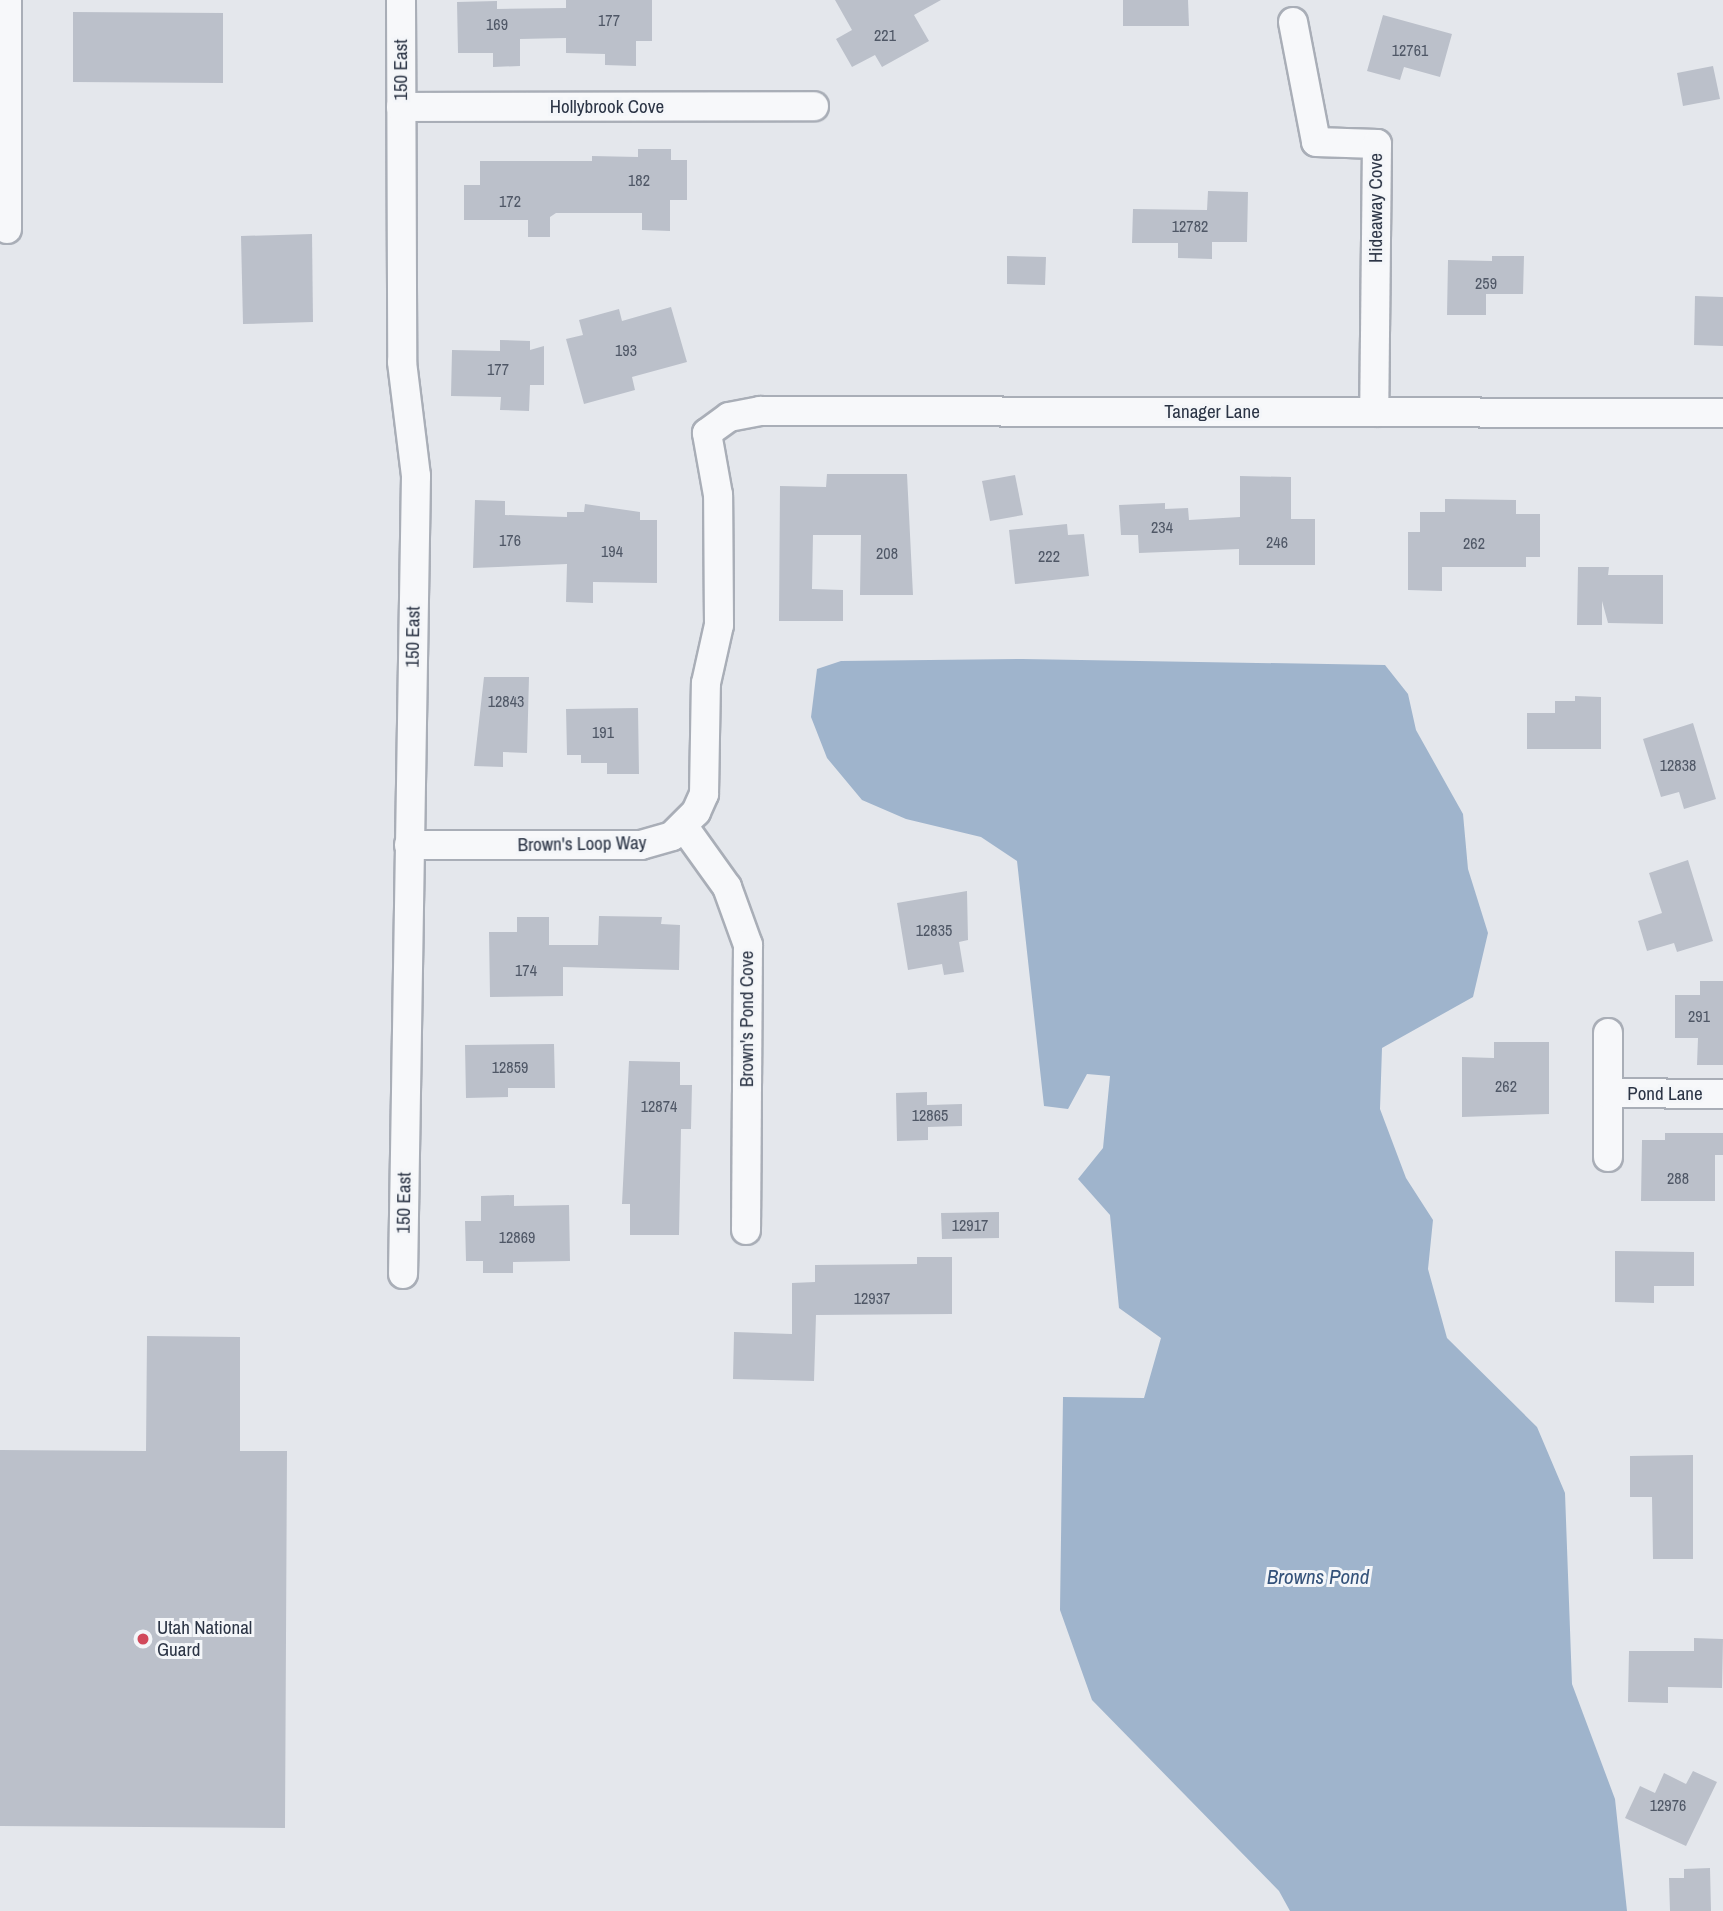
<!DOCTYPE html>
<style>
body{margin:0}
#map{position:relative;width:1723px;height:1911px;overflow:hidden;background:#e4e7ec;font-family:"Archivo Narrow",sans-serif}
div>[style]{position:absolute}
.water>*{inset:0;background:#9fb4cc}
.building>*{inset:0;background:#bbc0ca}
.roads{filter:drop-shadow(2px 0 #a9aeb7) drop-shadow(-2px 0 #a9aeb7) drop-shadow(0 2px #a9aeb7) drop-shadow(0 -2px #a9aeb7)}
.minor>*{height:28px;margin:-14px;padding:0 14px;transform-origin:14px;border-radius:14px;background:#f7f8fa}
.dots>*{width:19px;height:19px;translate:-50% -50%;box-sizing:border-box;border:4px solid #f4f6f9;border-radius:50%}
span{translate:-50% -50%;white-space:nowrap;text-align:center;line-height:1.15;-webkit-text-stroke:6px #f4f6f9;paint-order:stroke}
.number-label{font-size:16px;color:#4f5766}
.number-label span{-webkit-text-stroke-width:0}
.street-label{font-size:19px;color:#2b3445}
.poi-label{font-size:19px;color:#2b3445}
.left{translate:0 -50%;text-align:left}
.water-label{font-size:21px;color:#34527a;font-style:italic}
</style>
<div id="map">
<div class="water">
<i style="clip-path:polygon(1022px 659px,1385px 665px,1408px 694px,1416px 730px,1463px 814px,1468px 869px,1488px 933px,1473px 997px,1382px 1048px,1380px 1109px,1406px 1178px,1433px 1220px,1428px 1269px,1447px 1338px,1537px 1427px,1565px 1493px,1572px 1684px,1615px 1799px,1627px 1911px,1290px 1911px,1279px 1891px,1092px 1700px,1060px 1610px,1063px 1397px,1144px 1398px,1161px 1338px,1119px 1308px,1110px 1215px,1078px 1179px,1103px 1148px,1110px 1076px,1087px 1074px,1068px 1109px,1044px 1106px,1017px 861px,981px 837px,906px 819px,862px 800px,827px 758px,811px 717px,817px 669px,841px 661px)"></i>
</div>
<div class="building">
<i style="clip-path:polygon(566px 0,652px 0,652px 41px,636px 41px,636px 66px,605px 65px,605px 54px,566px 53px,566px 38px,520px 39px,520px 66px,493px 67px,493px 53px,458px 53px,457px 2px,497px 1px,497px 9px,566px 8px)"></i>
<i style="clip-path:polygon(835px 0,941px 0,914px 15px,929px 41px,882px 67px,875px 55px,852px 67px,836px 39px,852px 30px)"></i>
<i style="clip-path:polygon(1123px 0,1188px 0,1189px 26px,1123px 26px)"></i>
<i style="clip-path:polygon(73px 12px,223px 13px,223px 83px,73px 82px)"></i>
<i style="clip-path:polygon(1383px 15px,1452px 34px,1440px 77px,1404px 67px,1400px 80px,1367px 71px)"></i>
<i style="clip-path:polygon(1713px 66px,1720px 99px,1683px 106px,1677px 73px)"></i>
<i style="clip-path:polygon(638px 149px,671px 149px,671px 160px,687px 160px,687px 200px,670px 200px,670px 231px,642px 230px,642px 213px,556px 213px,550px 217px,550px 237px,528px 237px,528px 220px,464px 220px,464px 185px,480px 185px,480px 161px,592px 161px,592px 156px,638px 157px)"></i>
<i style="clip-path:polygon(1208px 191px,1248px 192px,1247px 242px,1212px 242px,1212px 259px,1178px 258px,1178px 243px,1132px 243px,1133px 209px,1207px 210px)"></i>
<i style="clip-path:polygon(312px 234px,313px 322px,243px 324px,241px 236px)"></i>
<i style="clip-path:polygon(1007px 256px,1046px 257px,1045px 285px,1007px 284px)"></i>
<i style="clip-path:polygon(1492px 256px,1524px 256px,1523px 294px,1486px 294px,1486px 315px,1447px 315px,1448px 260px,1492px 261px)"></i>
<i style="clip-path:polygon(1695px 296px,1723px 297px,1723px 346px,1694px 345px)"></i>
<i style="clip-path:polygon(671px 307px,687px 362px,632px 377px,635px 390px,584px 404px,566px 339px,583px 335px,579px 320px,619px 309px,622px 321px)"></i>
<i style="clip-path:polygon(500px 340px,530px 341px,530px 350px,544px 346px,544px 385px,530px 385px,529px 411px,500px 410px,501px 397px,451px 396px,452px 350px,500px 351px)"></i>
<i style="clip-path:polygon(827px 474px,907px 474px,913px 595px,860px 595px,861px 535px,813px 535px,812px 589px,843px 590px,843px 621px,779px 621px,780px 486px,826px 487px)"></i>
<i style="clip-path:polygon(1015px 475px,1023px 515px,990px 521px,982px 481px)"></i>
<i style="clip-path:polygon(1240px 476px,1291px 477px,1291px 519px,1315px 519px,1315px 565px,1239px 565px,1239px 549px,1139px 553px,1138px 535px,1121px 535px,1119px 505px,1165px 503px,1165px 509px,1188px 508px,1189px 520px,1240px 517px)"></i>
<i style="clip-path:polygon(1445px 499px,1516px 500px,1516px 514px,1540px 514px,1540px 557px,1526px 557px,1526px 567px,1442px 567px,1442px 591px,1408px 590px,1408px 532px,1420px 532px,1420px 512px,1445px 512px)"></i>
<i style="clip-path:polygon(475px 500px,505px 501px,505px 515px,567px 517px,567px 512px,584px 512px,585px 504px,640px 512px,640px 520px,657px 520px,657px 583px,593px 582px,593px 603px,566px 602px,567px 564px,473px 568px)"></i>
<i style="clip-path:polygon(1067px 524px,1068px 535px,1084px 534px,1089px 576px,1015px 584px,1009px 530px)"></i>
<i style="clip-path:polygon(1578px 567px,1609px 567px,1608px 575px,1663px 575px,1663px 624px,1608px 623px,1602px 601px,1602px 625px,1577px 625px)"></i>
<i style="clip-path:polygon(484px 677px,529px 677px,527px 753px,503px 752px,503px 767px,474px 766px)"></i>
<i style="clip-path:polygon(1575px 696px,1601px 697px,1601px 749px,1527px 749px,1527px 713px,1555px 713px,1555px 701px,1575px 701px)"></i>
<i style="clip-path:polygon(638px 708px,639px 774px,607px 774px,607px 763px,581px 763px,581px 755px,567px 755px,566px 709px)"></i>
<i style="clip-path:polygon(1693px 723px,1716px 799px,1684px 809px,1679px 792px,1661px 797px,1643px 739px)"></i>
<i style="clip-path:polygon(1688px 860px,1713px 941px,1677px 952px,1674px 943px,1647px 951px,1638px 921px,1662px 913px,1649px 873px)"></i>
<i style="clip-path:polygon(967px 891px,968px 940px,959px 942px,964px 972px,944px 975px,942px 964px,908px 970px,897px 903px)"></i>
<i style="clip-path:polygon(599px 916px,662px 917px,661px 924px,680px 925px,679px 970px,563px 967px,563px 996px,490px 997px,489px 932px,517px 932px,517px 917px,549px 917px,549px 945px,598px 945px)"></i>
<i style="clip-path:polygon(1700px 981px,1723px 981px,1723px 1065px,1697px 1065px,1698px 1038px,1675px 1038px,1675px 995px,1700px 995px)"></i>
<i style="clip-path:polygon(1494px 1042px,1549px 1042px,1549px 1114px,1462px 1117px,1462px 1057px,1494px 1058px)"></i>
<i style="clip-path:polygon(554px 1044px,555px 1088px,508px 1088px,508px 1097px,466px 1098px,465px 1045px)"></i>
<i style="clip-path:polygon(629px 1061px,680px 1062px,680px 1085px,692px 1085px,691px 1129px,681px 1129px,679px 1235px,630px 1235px,630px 1204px,622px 1204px)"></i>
<i style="clip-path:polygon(927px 1092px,927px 1105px,962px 1104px,962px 1126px,928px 1127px,928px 1140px,897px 1141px,896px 1093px)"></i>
<i style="clip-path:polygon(1665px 1133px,1723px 1133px,1723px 1155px,1715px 1155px,1715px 1201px,1641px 1201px,1642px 1140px,1665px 1140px)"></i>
<i style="clip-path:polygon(514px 1195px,514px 1206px,569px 1205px,570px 1261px,513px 1262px,513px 1273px,483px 1273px,483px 1261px,466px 1261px,465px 1221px,481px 1221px,481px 1196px)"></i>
<i style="clip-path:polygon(999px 1212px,999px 1238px,942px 1239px,941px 1213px)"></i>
<i style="clip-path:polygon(1615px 1251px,1694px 1252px,1694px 1286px,1654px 1286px,1654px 1303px,1615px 1302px)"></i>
<i style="clip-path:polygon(917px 1257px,952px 1257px,952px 1314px,816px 1315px,814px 1381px,733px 1379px,734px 1332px,792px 1334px,792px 1283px,815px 1282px,815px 1265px,917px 1264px)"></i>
<i style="clip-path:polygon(147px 1336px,240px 1337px,240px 1451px,287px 1451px,285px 1828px,0 1826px,0 1450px,146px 1451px)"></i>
<i style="clip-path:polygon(1693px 1455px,1693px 1559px,1653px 1559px,1652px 1497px,1630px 1497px,1630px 1456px)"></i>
<i style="clip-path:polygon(1694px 1638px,1723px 1639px,1722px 1688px,1668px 1687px,1668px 1703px,1628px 1702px,1629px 1651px,1694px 1651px)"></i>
<i style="clip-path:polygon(1693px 1771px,1717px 1782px,1686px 1846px,1625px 1818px,1640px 1786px,1655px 1793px,1664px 1773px,1686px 1784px)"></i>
<i style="clip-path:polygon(1710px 1868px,1711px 1911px,1670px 1911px,1669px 1878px,1684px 1878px,1684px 1869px)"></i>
</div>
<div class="roads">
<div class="minor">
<i style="left:7px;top:0;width:229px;rotate:90deg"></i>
<i style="left:401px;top:0;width:362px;rotate:89.8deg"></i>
<i style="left:402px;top:362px;width:115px;rotate:83deg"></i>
<i style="left:416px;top:476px;width:798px;rotate:90.93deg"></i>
<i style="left:1293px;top:22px;width:122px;rotate:79.1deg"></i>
<i style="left:1316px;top:142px;width:61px;rotate:1.9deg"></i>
<i style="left:1377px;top:144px;width:268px;rotate:90.6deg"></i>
<i style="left:401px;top:107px;width:413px;rotate:-0.1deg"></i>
<i style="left:684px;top:827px;width:74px;rotate:54.4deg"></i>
<i style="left:727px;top:887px;width:62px;rotate:70.1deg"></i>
<i style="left:748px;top:945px;width:285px;rotate:90.4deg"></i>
<i style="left:409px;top:845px;width:232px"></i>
<i style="left:641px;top:845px;width:32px;rotate:-16deg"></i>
<i style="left:672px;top:836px;width:34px;rotate:-45deg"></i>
<i style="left:696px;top:812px;width:20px;rotate:-66deg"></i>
<i style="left:704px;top:794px;width:111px;rotate:-89deg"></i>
<i style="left:706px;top:683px;width:59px;rotate:-77.4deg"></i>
<i style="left:719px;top:625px;width:130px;rotate:-90.4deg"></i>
<i style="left:718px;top:495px;width:63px;rotate:-100.1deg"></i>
<i style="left:707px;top:433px;width:27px;rotate:-36deg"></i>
<i style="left:729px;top:417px;width:32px;rotate:-11deg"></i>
<i style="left:760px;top:411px;width:963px;rotate:0.12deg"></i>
<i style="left:1608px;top:1033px;width:124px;rotate:90deg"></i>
<i style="left:1608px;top:1093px;width:115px;rotate:0.5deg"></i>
</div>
</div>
<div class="dots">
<i style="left:143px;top:1639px;background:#d1495b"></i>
</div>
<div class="number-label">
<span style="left:609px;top:20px">177</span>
<span style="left:497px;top:24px">169</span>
<span style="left:885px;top:35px">221</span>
<span style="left:1410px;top:50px">12761</span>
<span style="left:639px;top:180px">182</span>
<span style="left:510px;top:201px">172</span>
<span style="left:1190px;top:226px">12782</span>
<span style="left:1486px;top:283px">259</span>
<span style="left:626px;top:350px">193</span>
<span style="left:498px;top:369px">177</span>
<span style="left:1162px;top:527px">234</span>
<span style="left:510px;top:540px">176</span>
<span style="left:1277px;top:542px">246</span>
<span style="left:1474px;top:543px">262</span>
<span style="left:612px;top:551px">194</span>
<span style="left:887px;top:553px">208</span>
<span style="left:1049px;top:556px">222</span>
<span style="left:506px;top:701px">12843</span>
<span style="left:603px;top:732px">191</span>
<span style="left:1678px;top:765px">12838</span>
<span style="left:934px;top:930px">12835</span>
<span style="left:526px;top:970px">174</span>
<span style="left:1699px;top:1016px">291</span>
<span style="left:510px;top:1067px">12859</span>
<span style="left:1506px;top:1086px">262</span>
<span style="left:659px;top:1106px">12874</span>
<span style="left:930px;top:1115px">12865</span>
<span style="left:1678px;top:1178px">288</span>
<span style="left:970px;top:1225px">12917</span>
<span style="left:517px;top:1237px">12869</span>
<span style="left:872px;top:1298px">12937</span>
<span style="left:1668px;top:1805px">12976</span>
</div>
<div class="street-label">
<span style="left:401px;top:70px;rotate:-90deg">150 East</span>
<span style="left:607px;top:107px">Hollybrook Cove</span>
<span style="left:1376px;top:208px;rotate:-90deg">Hideaway Cove</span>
<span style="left:1212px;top:412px">Tanager Lane</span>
<span style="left:413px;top:637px;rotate:-89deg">150 East</span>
<span style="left:582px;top:844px;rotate:-1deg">Brown's Loop Way</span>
<span style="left:747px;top:1019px;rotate:-90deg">Brown's Pond Cove</span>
<span style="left:1665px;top:1094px">Pond Lane</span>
<span style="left:404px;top:1203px;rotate:-89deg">150 East</span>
</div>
<div class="poi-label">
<span class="left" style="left:157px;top:1639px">Utah National<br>Guard</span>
</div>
<div class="water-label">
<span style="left:1318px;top:1577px">Browns Pond</span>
</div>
</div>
